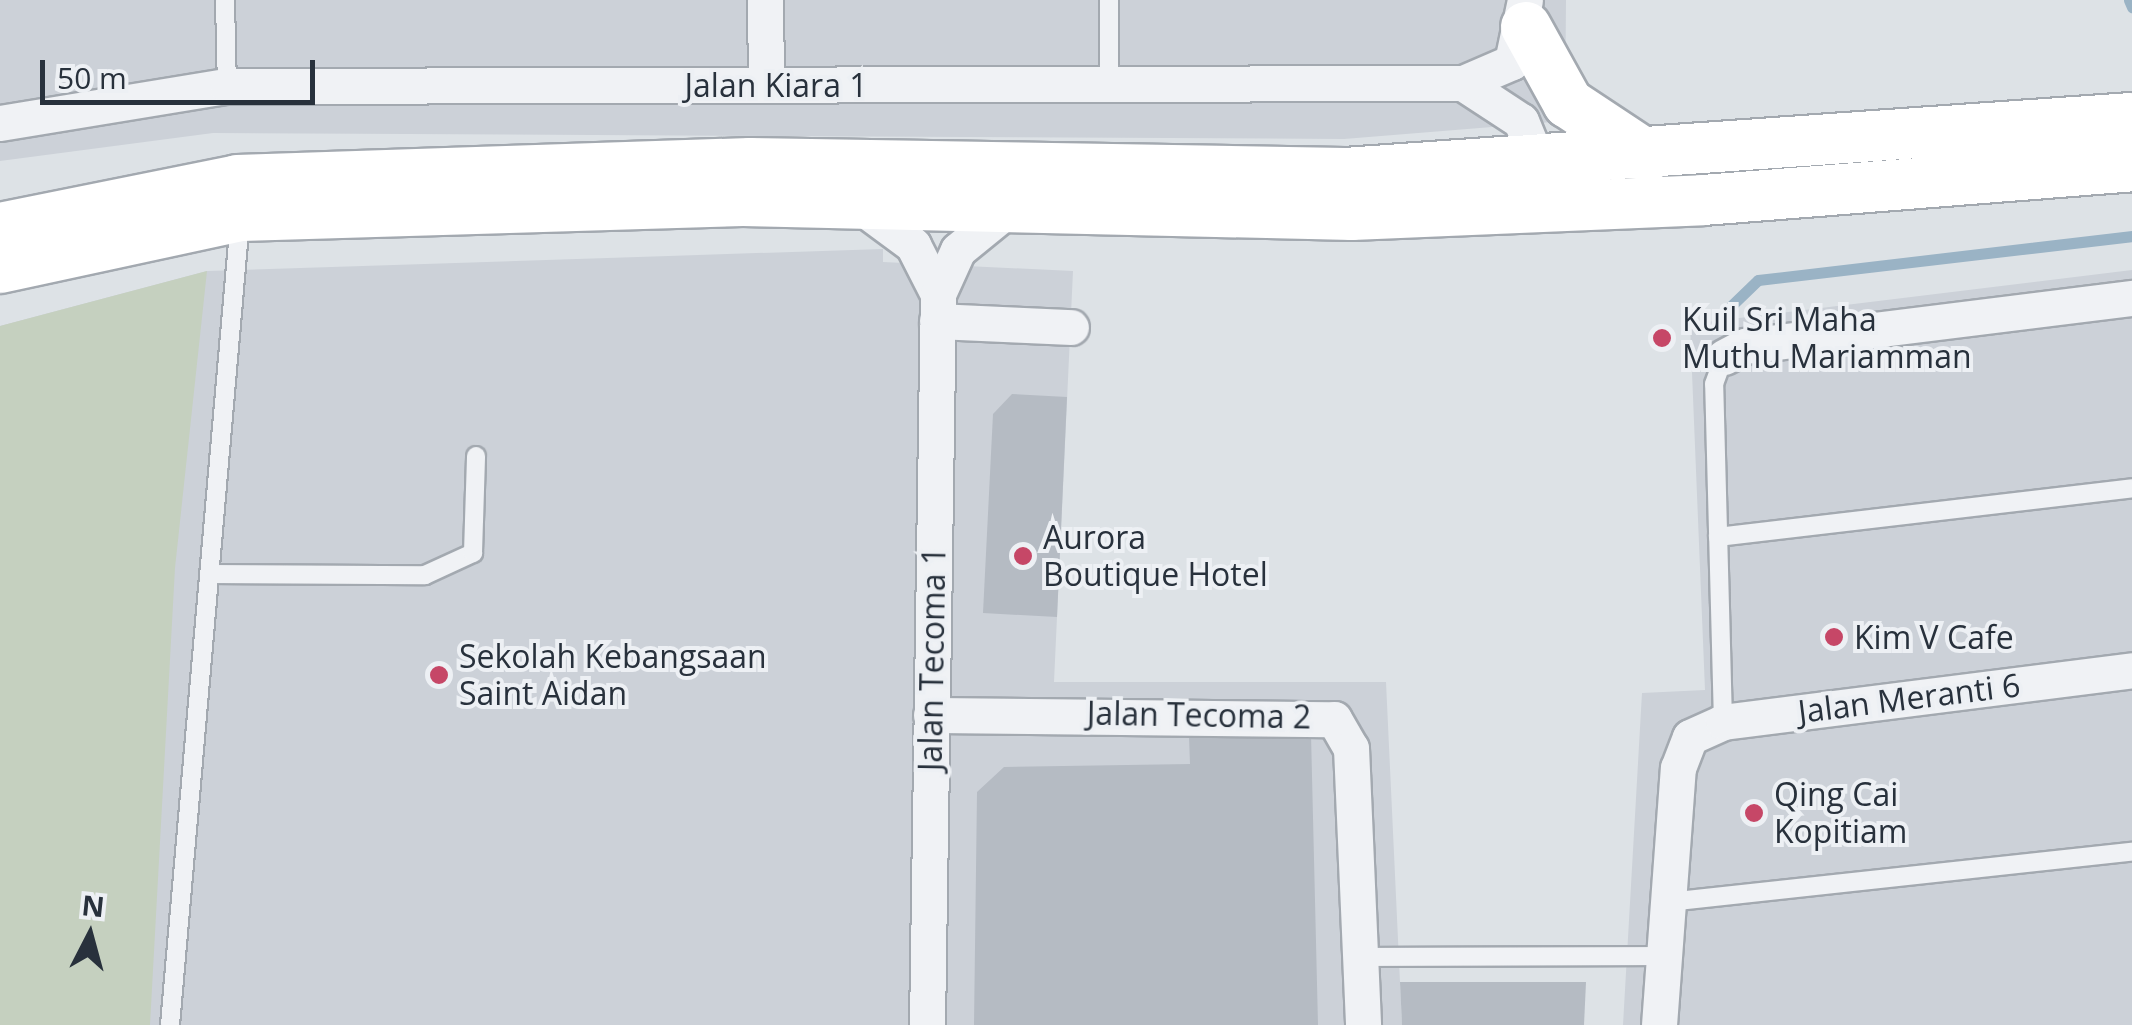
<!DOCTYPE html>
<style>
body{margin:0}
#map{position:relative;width:2132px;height:1025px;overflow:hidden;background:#dde2e6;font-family:"Open Sans",sans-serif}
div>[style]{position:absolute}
.built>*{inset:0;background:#ccd1d8}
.green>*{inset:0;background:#c5d0bf}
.stream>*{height:11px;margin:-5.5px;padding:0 5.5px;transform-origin:5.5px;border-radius:5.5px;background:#9ab3c5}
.building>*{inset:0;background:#b5bbc3}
.roads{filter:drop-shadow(2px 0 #a3a9b0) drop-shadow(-2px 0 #a3a9b0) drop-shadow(0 2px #a3a9b0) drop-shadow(0 -2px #a3a9b0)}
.lane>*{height:18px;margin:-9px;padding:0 9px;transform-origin:9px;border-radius:9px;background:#f0f2f5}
.street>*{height:35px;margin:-17.5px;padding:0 17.5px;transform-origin:17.5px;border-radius:17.5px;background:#f0f2f5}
.secondary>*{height:50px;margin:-25px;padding:0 25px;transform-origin:25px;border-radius:25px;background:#fff}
.dots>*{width:28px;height:28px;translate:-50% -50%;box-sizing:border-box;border:5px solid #edf0f4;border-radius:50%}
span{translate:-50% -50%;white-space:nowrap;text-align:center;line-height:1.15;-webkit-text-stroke:8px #edf0f4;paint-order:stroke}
.street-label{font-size:32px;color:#28313c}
.poi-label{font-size:32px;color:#28313c}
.left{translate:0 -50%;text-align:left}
.north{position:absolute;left:40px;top:885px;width:100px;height:100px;-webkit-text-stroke:8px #edf0f4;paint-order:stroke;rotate:6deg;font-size:28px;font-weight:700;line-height:40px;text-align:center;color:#28313c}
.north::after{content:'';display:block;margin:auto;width:35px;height:45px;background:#28313c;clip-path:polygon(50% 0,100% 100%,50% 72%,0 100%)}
.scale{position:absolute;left:40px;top:60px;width:275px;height:45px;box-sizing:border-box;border:5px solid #28313c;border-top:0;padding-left:12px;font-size:30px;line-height:35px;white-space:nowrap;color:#28313c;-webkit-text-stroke:8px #edf0f4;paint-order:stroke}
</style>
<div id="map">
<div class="built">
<i style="clip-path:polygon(0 0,1566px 0,1565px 121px,1344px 139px,213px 133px,0 161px)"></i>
<i style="clip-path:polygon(883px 249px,883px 262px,1073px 271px,1054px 682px,1386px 682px,1402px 1025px,0 1025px,0 326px,207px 271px)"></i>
<i style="clip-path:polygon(2132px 270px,2132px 1025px,1623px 1025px,1642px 693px,1705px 690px,1690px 324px)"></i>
</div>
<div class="green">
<i style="clip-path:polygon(207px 271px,175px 568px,150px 1025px,0 1025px,0 326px)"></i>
</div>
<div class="stream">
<i style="left:2129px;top:0;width:8px;rotate:67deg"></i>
<i style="left:1732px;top:305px;width:36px;rotate:-44deg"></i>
<i style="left:1758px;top:280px;width:377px;rotate:-6.7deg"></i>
</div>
<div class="building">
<i style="clip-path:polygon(1012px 394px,1067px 397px,1057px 617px,983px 613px,993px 414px)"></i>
<i style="clip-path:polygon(1311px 734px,1318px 1025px,974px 1025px,977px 792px,1004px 767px,1190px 764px,1189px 737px)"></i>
<i style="clip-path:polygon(1400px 982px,1586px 982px,1584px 1025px,1402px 1025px)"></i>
</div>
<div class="roads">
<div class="lane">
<i style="left:225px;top:0;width:86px;rotate:88.7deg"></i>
<i style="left:1109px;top:84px;width:84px;rotate:-90deg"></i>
<i style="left:1718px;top:537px;width:417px;rotate:-6.7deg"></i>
<i style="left:209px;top:574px;width:216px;rotate:0.3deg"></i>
<i style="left:425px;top:575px;width:53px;rotate:-24.6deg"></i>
<i style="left:473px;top:553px;width:97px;rotate:-88.2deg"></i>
<i style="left:1723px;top:722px;width:338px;rotate:-91.5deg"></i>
<i style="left:1714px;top:384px;width:29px;rotate:-70deg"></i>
<i style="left:1668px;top:902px;width:467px;rotate:-6.2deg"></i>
<i style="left:1360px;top:957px;width:304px;rotate:-0.2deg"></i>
<i style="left:170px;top:1025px;width:808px;rotate:-85.03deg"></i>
</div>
<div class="street">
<i style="left:765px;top:0;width:85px;rotate:89.3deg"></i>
<i style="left:1463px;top:83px;width:69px;rotate:33.2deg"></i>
<i style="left:1521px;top:121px;width:61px;rotate:67.7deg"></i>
<i style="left:0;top:123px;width:230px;rotate:-9.3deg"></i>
<i style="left:227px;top:86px;width:1236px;rotate:-0.14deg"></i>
<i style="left:1463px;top:83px;width:53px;rotate:-23.2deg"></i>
<i style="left:1512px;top:62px;width:63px;rotate:-78.2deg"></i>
<i style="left:860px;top:206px;width:66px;rotate:36.3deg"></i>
<i style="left:913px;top:245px;width:55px;rotate:63deg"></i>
<i style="left:937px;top:321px;width:134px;rotate:2.6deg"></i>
<i style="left:1724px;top:357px;width:24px;rotate:-28deg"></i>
<i style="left:1745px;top:346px;width:390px;rotate:-7.1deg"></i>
<i style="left:931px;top:715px;width:403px;rotate:0.6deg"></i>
<i style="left:1334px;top:719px;width:34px;rotate:60deg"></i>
<i style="left:1351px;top:748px;width:277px;rotate:87.5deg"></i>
<i style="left:927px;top:1025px;width:731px;rotate:-89.14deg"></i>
<i style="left:938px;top:294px;width:48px;rotate:-65.6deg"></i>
<i style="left:958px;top:250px;width:63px;rotate:-39.2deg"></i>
<i style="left:1659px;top:1025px;width:258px;rotate:-85.8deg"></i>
<i style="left:1678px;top:768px;width:33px;rotate:-69deg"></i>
<i style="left:1690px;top:737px;width:36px;rotate:-24deg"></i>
<i style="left:1723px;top:722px;width:412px;rotate:-7.2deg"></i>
</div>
<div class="secondary">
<i style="left:1526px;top:27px;width:87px;rotate:61.1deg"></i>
<i style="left:1568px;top:103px;width:96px;rotate:33.5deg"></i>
<i style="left:0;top:228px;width:242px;rotate:-11.4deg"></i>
<i style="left:237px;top:180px;width:513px;rotate:-1.9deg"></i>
<i style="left:750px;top:163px;width:595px;rotate:0.96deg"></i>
<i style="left:1345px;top:173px;width:789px;rotate:-4deg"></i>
<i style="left:0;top:268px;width:247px;rotate:-12.2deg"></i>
<i style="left:241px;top:216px;width:502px;rotate:-1.71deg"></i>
<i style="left:743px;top:201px;width:609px;rotate:1.32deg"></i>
<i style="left:1352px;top:215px;width:351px;rotate:-2.4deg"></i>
<i style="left:1703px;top:200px;width:430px;rotate:-4.5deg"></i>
</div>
</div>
<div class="dots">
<i style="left:1662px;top:338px;background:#c64767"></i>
<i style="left:1023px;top:556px;background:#c64767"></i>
<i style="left:1834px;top:637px;background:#c64767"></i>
<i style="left:439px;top:675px;background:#c64767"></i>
<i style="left:1754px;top:813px;background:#c64767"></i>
</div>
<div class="street-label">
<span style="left:776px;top:85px">Jalan Kiara 1</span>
<span style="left:932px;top:659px;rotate:-89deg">Jalan Tecoma 1</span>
<span style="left:1909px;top:698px;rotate:-7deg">Jalan Meranti 6</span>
<span style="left:1199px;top:715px;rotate:1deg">Jalan Tecoma 2</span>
</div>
<div class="poi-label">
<span class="left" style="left:1682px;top:338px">Kuil Sri Maha<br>Muthu Mariamman</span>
<span class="left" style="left:1043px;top:556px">Aurora<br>Boutique Hotel</span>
<span class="left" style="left:1854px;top:637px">Kim V Cafe</span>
<span class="left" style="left:459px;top:675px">Sekolah Kebangsaan<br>Saint Aidan</span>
<span class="left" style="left:1774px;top:813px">Qing Cai<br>Kopitiam</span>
</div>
<div class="north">N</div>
<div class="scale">50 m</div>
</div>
